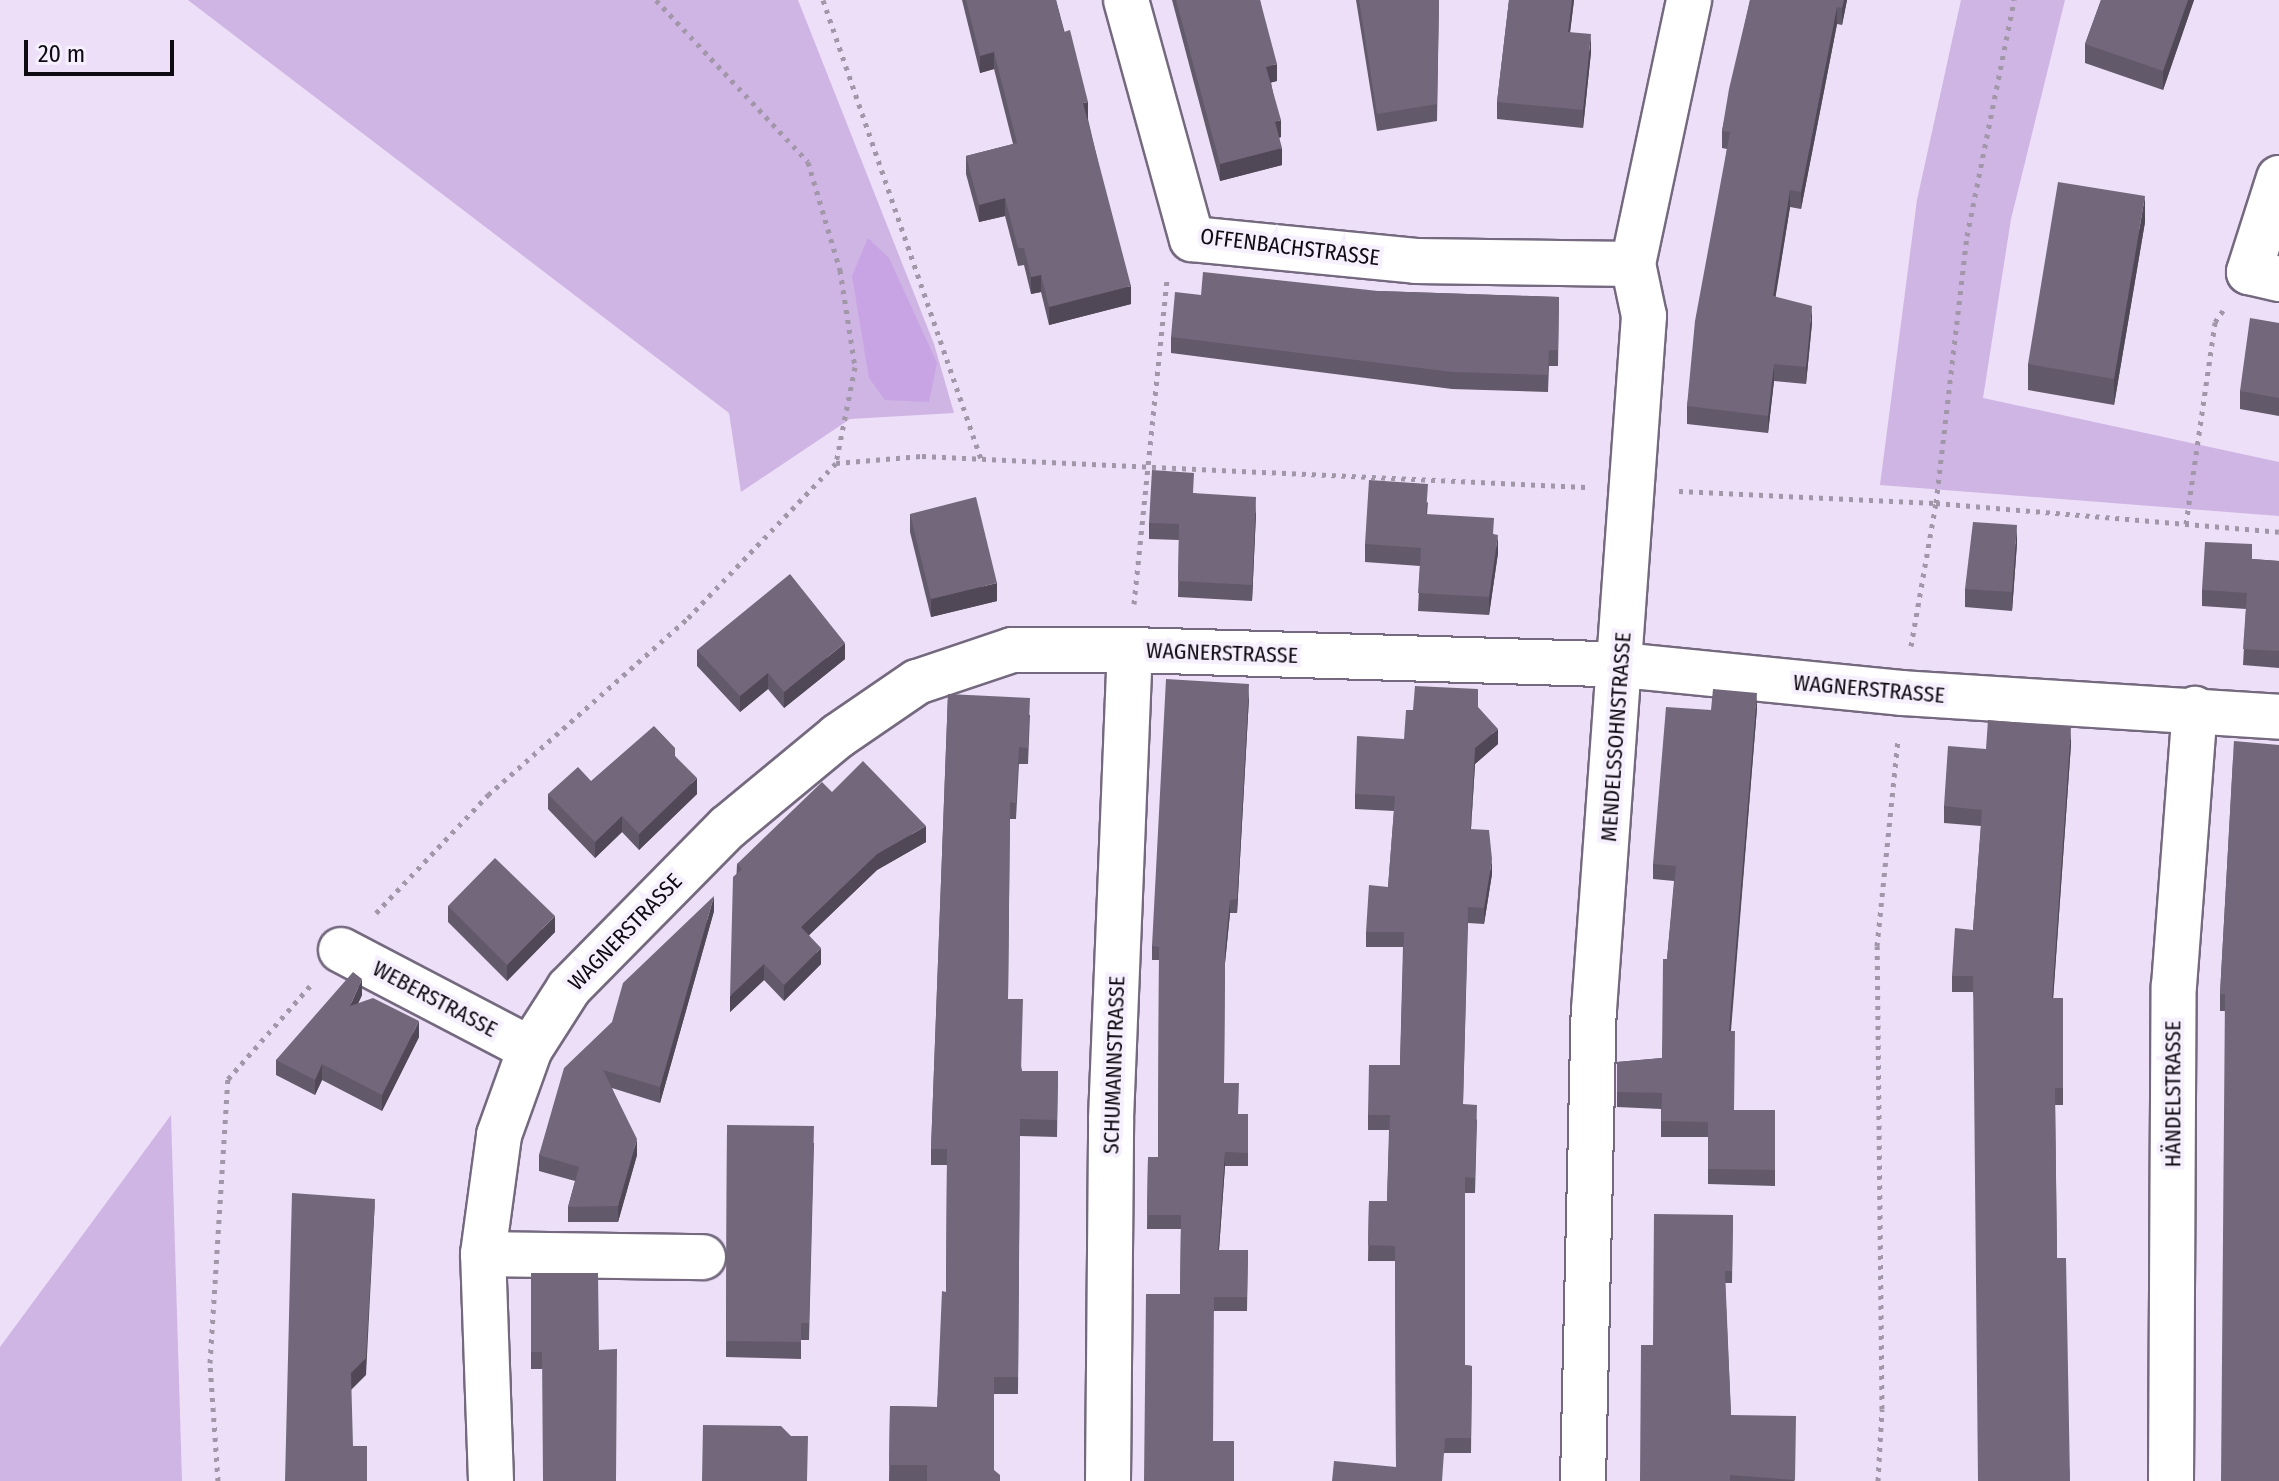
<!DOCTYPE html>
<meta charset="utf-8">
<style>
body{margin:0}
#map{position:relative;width:2279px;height:1481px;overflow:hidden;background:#ecdff7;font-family:"Fira Sans Condensed",sans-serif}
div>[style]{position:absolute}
.green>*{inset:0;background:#cfb5e4}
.water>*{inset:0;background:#c8a4e5}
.path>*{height:5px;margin-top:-2.5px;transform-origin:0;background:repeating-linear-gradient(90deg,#a197a9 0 4px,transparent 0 10px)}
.roads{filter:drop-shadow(2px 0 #74697e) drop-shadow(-2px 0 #74697e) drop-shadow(0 2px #74697e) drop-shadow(0 -2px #74697e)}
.minor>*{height:44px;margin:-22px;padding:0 22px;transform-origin:22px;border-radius:22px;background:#fff}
.wall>*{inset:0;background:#62596a}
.shaded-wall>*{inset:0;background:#504856}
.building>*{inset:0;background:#72677b}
span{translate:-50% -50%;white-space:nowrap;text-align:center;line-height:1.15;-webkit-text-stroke:8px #f6effd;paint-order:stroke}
.street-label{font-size:22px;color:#0f0b12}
.scale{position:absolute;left:24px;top:40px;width:150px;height:36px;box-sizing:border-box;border:4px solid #0f0b12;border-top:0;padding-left:10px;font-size:24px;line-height:28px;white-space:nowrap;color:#0f0b12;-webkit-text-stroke:6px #f6effd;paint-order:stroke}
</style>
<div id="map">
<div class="green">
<i style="clip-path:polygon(188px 0,798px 0,934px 344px,954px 413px,850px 419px,741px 492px,729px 413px)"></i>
<i style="clip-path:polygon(1961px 0,2065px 0,2011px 219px,1983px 398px,2279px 462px,2279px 516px,1880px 485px,1917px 200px)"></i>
<i style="clip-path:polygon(171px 1115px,182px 1481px,0 1481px,0 1347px)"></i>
</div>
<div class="water">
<i style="clip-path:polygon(868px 238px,889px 258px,937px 363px,929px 402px,885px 400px,869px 378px,852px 276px)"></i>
</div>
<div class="path">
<i style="left:656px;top:0;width:222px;rotate:46.8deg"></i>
<i style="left:808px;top:162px;width:113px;rotate:73.5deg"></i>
<i style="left:840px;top:270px;width:98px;rotate:81.2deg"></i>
<i style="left:855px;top:367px;width:98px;rotate:101.2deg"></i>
<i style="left:823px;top:0;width:486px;rotate:71deg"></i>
<i style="left:1679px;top:491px;width:257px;rotate:2.7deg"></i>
<i style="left:1936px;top:503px;width:344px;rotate:4.8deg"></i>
<i style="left:2186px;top:524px;width:204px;rotate:-81.8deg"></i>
<i style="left:2215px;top:322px;width:16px;rotate:-55deg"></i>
<i style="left:1134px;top:604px;width:327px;rotate:-84.2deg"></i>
<i style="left:1911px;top:646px;width:145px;rotate:-80.1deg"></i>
<i style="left:1936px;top:503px;width:269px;rotate:-83.4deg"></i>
<i style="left:1967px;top:236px;width:241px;rotate:-78.7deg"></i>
<i style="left:376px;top:913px;width:163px;rotate:-46.5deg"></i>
<i style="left:488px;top:795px;width:267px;rotate:-41.5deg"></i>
<i style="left:688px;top:618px;width:214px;rotate:-46.3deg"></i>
<i style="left:836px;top:463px;width:86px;rotate:-4.7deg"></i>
<i style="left:922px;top:456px;width:664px;rotate:2.68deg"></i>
<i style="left:218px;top:1481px;width:118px;rotate:-93.9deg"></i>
<i style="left:210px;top:1363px;width:285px;rotate:-86.4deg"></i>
<i style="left:228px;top:1079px;width:124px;rotate:-48.6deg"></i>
<i style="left:1878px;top:1481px;width:72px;rotate:-86.8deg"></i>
<i style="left:1882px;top:1409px;width:463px;rotate:-90.6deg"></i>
<i style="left:1877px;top:946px;width:208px;rotate:-84.2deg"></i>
</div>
<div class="roads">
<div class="minor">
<i style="left:1126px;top:0;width:248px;rotate:74.6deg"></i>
<i style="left:1192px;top:239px;width:225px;rotate:5.6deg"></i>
<i style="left:1416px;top:261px;width:217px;rotate:0.8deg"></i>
<i style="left:2279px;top:178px;width:99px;rotate:107.7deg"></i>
<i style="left:2249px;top:272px;width:31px;rotate:13deg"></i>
<i style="left:341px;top:950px;width:213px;rotate:27.6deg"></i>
<i style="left:483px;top:1254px;width:220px;rotate:0.8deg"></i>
<i style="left:491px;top:1481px;width:227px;rotate:-92deg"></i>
<i style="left:483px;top:1254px;width:120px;rotate:-82.3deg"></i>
<i style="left:499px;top:1135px;width:91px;rotate:-70.2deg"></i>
<i style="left:530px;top:1049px;width:72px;rotate:-57.4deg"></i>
<i style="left:569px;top:988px;width:226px;rotate:-45.4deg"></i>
<i style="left:728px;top:827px;width:143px;rotate:-39.6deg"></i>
<i style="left:838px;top:736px;width:96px;rotate:-34.4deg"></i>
<i style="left:917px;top:682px;width:100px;rotate:-18.6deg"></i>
<i style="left:1012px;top:650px;width:118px"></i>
<i style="left:1130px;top:650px;width:492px;rotate:1.7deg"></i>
<i style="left:1622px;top:665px;width:281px;rotate:5.7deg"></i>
<i style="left:1902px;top:693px;width:378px;rotate:3.6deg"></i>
<i style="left:1108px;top:1481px;width:362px;rotate:-89.5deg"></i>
<i style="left:1111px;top:1119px;width:469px;rotate:-87.7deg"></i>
<i style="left:1583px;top:1481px;width:471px;rotate:-88.7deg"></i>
<i style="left:1594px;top:1010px;width:696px;rotate:-85.88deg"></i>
<i style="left:1644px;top:316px;width:53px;rotate:-101.9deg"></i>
<i style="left:1633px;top:264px;width:270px;rotate:-78deg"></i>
<i style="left:2171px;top:1481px;width:495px;rotate:-89.7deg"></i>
<i style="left:2174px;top:986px;width:278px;rotate:-85.7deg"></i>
</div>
</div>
<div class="wall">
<i style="clip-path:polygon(962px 0,1056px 0,1088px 119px,1131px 304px,1049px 325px,1041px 292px,1031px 294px,1024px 265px,1018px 266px,1005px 216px,979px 222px,966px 174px,966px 156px,1013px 144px,994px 69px,980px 73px)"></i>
<i style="clip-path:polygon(1172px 0,1260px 0,1277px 81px,1271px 82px,1281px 137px,1279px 138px,1282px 165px,1220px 181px)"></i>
<i style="clip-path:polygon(1356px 0,1439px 0,1437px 121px,1377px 131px)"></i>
<i style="clip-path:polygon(1509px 0,1574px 0,1570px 32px,1591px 52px,1583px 128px,1497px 119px,1497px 102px)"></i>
<i style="clip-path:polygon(1750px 0,1847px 0,1842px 25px,1837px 24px,1801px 209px,1790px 207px,1775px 297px,1812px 323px,1806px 384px,1774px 381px,1768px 433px,1687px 424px,1687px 406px,1727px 149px,1722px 148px,1722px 131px)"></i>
<i style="clip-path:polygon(2101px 0,2194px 0,2163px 90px,2085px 63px,2085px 44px)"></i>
<i style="clip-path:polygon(2145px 222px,2114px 405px,2028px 390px,2028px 364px)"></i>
<i style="clip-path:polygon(1378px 291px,1559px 297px,1558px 366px,1549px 366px,1548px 392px,1452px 389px,1171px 353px,1171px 337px,1201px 295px)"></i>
<i style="clip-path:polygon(2279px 323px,2279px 416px,2240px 409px,2240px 391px)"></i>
<i style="clip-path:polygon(1194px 493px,1256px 513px,1252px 601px,1178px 597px,1179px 540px,1149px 539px,1149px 523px)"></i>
<i style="clip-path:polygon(1428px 502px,1427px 515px,1494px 534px,1498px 553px,1489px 615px,1418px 611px,1420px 566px,1365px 562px,1365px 544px)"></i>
<i style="clip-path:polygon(910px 514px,997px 601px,931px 617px,910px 532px)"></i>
<i style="clip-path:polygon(2017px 543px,2012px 611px,1965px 607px,1965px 589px)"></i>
<i style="clip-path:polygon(2252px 559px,2279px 561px,2279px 668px,2243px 665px,2246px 609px,2202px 606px,2202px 590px)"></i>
<i style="clip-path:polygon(697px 650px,845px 659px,784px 708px,768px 689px,740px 712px,697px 666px)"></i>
<i style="clip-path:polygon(948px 694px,1030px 715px,1028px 764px,1019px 764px,1016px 819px,1010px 819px,1008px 999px,1022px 1071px,1058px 1071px,1057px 1137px,1020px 1136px,1018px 1394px,994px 1394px,994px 1470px,1000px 1481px,889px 1481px,890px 1406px,937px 1407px,946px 1292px,947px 1165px,931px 1165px,931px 1149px)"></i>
<i style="clip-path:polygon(1249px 697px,1237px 913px,1230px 913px,1225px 963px,1224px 1083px,1238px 1114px,1248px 1114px,1248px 1166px,1225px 1166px,1219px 1250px,1248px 1250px,1247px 1311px,1214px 1311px,1144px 1481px,1180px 1294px,1181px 1229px,1147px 1229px,1148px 1157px,1158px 1157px,1159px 960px,1152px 960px,1152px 946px)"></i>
<i style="clip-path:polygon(1478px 708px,1498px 744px,1475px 764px,1471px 829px,1492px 874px,1484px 924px,1468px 923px,1463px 1104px,1477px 1120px,1475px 1193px,1465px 1193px,1465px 1365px,1472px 1366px,1471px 1453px,1445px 1453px,1396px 1467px,1395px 1261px,1368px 1261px,1369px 1201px,1387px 1201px,1389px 1130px,1368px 1130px,1368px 1115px,1400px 1065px,1403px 947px,1366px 947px,1366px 932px,1388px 887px,1394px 811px,1355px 809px,1355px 794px,1404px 739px)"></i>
<i style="clip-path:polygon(1757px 708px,1731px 1031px,1734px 1110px,1775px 1110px,1775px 1186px,1708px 1184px,1708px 1137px,1661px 1137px,1661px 1109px,1617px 1107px,1617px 1062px,1662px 1058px,1667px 959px,1674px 881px,1653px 879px,1653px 864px,1711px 710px)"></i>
<i style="clip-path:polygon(2234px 741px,2225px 1011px,2220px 1011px,2220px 994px)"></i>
<i style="clip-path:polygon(2071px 744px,2053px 998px,2063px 998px,2063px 1105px,2055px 1105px,2057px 1258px,2070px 1481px,1973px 992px,1952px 992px,1952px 976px,1973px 930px,1981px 826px,1944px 823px,1944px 806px,1986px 749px)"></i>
<i style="clip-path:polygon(675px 756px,697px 794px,639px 850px,622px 832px,595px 858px,548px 809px,548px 794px)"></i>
<i style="clip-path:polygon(832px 792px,926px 842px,877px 870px,809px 935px,821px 964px,784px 1001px,764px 980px,730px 1012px,737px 864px)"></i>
<i style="clip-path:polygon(448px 906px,555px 932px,507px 981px,448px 922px)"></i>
<i style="clip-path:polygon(714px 911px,660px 1103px,612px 1088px,637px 1155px,618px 1222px,568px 1222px,568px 1207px,575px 1181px,539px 1171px,539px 1155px)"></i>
<i style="clip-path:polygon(362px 995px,358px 1003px,419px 1037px,382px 1111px,322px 1080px,315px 1095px,276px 1075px,276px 1060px)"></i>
<i style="clip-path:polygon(727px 1125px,814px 1143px,809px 1340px,801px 1340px,801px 1359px,726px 1357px)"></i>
<i style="clip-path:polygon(1733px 1215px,1732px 1283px,1725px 1283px,1731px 1415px,1795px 1481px,1640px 1481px,1653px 1345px)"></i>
<i style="clip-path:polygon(531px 1273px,598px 1273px,542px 1369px,531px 1369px)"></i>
</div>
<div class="shaded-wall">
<i style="clip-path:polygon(1572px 0,1574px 0,1568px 49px,1568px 32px)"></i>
<i style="clip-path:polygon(1844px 0,1847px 0,1842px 25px,1842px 8px)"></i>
<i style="clip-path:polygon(2188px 0,2194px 0,2163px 90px,2163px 71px)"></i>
<i style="clip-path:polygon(1837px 7px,1837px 24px,1801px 209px,1801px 192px)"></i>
<i style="clip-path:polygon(1591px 34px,1591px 52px,1583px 128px,1583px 110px)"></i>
<i style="clip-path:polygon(994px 52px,994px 69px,980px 73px,980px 56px)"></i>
<i style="clip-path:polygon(1277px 64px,1277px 81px,1266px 84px,1266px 67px)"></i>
<i style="clip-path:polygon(1088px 102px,1088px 119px,1083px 121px,1083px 103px)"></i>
<i style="clip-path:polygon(1281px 120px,1281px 137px,1275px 139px,1275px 122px)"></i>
<i style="clip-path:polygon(1282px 148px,1282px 165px,1220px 181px,1220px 164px)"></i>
<i style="clip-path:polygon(1790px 190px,1790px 207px,1773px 313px,1773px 296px)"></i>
<i style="clip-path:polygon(2145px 196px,2145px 222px,2114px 405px,2114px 379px)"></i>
<i style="clip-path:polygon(1005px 198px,1005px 216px,979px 222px,979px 205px)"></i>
<i style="clip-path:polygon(1041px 275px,1041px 292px,1031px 294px,1031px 277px)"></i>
<i style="clip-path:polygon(1131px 286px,1131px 304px,1049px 325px,1049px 307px)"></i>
<i style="clip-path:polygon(1812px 306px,1812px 323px,1806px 384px,1806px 367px)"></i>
<i style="clip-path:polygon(1774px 364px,1774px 381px,1768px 433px,1768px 416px)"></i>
<i style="clip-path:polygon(1256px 497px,1256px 513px,1252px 601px,1252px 585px)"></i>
<i style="clip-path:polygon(2017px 525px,2017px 543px,2012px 611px,2012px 592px)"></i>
<i style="clip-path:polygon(1498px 535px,1498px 553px,1489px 615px,1489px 597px)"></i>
<i style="clip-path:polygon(997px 583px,997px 601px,931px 617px,931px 599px)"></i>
<i style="clip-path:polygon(845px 643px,845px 659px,784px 708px,784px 692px)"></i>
<i style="clip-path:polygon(768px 673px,768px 689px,740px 712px,740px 696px)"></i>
<i style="clip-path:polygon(1249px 684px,1249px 697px,1237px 913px,1237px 899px)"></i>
<i style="clip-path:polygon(1757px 693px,1757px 708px,1729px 1047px,1729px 1031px)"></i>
<i style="clip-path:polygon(2071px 727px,2071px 744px,2052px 1015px,2052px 998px)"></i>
<i style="clip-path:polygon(1498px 729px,1498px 744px,1475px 764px,1470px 844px,1475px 748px)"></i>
<i style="clip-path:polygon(697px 778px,697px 794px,639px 850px,639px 834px)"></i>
<i style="clip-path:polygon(622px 816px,622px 832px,595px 858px,595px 842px)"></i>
<i style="clip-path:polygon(926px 826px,926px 842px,877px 870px,801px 943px,801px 927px,877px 854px)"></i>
<i style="clip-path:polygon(1492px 859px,1492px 874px,1484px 924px,1484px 908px)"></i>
<i style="clip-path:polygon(714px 896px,714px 911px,660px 1103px,660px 1087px)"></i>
<i style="clip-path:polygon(1230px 900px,1230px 913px,1225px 963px,1225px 950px)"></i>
<i style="clip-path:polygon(555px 916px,555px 932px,507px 981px,507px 965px)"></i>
<i style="clip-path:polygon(821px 948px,821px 964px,784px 1001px,784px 985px)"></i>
<i style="clip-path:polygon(764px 964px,764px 980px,730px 1012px,730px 996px)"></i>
<i style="clip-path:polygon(362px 979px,362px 995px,350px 1022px,350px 1006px)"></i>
<i style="clip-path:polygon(419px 1021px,419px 1037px,382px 1111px,382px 1095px)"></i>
<i style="clip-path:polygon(322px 1064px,322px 1080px,315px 1095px,315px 1080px)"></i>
<i style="clip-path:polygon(637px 1139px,637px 1155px,618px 1222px,618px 1206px)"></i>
<i style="clip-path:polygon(1225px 1152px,1225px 1166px,1218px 1263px,1218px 1250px)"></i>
<i style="clip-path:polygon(375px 1199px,366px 1375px,351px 1390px,351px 1373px)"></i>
</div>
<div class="building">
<i style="clip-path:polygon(966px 0,1056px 0,1064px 32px,1070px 30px,1088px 102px,1083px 103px,1131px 286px,1049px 307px,1041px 275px,1031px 277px,1024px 248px,1018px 248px,1005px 198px,979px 205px,966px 156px,1017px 143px,994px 52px,980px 56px)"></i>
<i style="clip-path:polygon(1176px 0,1260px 0,1277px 64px,1266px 67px,1281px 120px,1275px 122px,1282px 148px,1220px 164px)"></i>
<i style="clip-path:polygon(1359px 0,1439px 0,1437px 104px,1377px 114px)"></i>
<i style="clip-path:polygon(1509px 0,1572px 0,1568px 32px,1591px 34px,1583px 110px,1497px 102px)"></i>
<i style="clip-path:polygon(1750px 0,1844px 0,1842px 8px,1837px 7px,1801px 192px,1790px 190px,1773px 296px,1812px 306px,1806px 367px,1774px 364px,1768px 416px,1687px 406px,1695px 321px,1730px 132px,1722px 131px,1729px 89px)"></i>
<i style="clip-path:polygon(2101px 0,2188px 0,2163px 71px,2085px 44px)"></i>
<i style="clip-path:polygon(2058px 182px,2145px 196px,2114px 379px,2028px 364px)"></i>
<i style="clip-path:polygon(1203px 272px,1378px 291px,1559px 297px,1558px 350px,1549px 350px,1548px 375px,1452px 372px,1171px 337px,1175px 292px,1201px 295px)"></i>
<i style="clip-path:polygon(2250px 318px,2279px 323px,2279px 398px,2240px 391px)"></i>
<i style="clip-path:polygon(1152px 470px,1194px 473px,1193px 493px,1256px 497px,1252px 585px,1178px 581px,1179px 524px,1149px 523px)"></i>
<i style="clip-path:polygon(1369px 480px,1428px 484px,1426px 514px,1494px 518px,1493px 534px,1498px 535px,1489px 597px,1418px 593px,1421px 548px,1365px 544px)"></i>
<i style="clip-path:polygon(976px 497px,997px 583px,931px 599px,910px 514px)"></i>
<i style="clip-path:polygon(1973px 522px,2017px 525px,2012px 592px,1965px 589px)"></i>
<i style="clip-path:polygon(2205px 542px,2252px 544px,2252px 559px,2279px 561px,2279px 651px,2243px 649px,2247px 593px,2202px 590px)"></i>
<i style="clip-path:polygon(790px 574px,845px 643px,784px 692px,768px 673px,740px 696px,697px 650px)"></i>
<i style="clip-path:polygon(1166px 679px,1249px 684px,1237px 899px,1230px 900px,1225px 950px,1224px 1083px,1239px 1083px,1238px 1114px,1248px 1114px,1248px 1153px,1225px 1152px,1218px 1250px,1248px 1250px,1247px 1297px,1214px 1297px,1213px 1441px,1234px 1441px,1234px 1481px,1144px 1481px,1146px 1294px,1180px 1294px,1181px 1215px,1147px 1215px,1148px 1157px,1158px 1157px,1159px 947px,1152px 946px)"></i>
<i style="clip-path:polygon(1415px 686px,1478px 689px,1478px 707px,1498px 729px,1475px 748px,1470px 829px,1489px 830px,1492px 859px,1484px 908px,1468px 907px,1463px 1104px,1477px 1105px,1475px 1178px,1465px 1177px,1465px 1365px,1472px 1366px,1471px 1438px,1445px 1438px,1442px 1481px,1332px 1481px,1334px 1461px,1396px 1467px,1395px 1246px,1368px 1245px,1369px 1201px,1387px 1201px,1390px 1115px,1368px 1115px,1369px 1065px,1400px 1065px,1404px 932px,1366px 932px,1369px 885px,1388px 887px,1395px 796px,1355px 794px,1357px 736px,1404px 739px,1406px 710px,1413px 710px)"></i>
<i style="clip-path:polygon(1713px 689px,1757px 693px,1729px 1031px,1735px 1031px,1734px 1110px,1775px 1110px,1775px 1170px,1708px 1169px,1708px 1122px,1661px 1121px,1662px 1093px,1617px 1092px,1617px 1062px,1662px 1058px,1663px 959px,1667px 959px,1676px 866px,1653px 864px,1666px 707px,1711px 710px)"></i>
<i style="clip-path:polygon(948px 694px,1030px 698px,1028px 748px,1019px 747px,1016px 803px,1010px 802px,1008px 999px,1023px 999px,1021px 1071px,1058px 1071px,1057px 1120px,1020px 1119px,1018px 1377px,994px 1377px,994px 1470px,1000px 1475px,1000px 1481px,927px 1481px,927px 1465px,889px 1465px,890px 1406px,937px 1407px,942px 1291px,946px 1292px,947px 1149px,931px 1149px)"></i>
<i style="clip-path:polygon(1988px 720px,2071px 727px,2052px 998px,2063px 998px,2063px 1088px,2055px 1088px,2057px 1258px,2066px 1258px,2070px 1481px,1978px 1481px,1973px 976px,1952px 976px,1955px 928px,1973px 930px,1982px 810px,1944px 806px,1948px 746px,1986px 749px)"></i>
<i style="clip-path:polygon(654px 726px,675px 748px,675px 756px,697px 778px,639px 834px,622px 816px,595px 842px,548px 794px,578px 767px,591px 781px)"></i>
<i style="clip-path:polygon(2234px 741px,2279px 745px,2279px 1481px,2221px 1481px,2225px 994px,2220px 994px)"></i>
<i style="clip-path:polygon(863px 761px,926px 826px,877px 854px,801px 927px,821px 948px,784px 985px,764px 964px,730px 996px,733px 877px,742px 869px,737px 864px,822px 782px,832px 792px)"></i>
<i style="clip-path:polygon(495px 858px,555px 916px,507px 965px,448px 906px)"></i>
<i style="clip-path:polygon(714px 896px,660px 1087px,603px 1070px,637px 1139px,618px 1206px,568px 1207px,579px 1167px,539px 1155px,564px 1068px,612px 1022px,623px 983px)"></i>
<i style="clip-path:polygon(353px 972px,362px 979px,350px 1006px,373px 998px,419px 1021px,382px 1095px,322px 1064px,315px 1080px,276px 1060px)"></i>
<i style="clip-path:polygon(727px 1125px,814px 1126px,809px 1323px,801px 1323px,801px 1342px,726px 1341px)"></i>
<i style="clip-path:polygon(292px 1193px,375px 1199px,366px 1358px,351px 1373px,353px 1446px,367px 1446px,367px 1481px,285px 1481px)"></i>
<i style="clip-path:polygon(1654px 1214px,1733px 1215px,1732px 1271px,1725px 1271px,1731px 1415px,1796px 1416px,1795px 1480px,1730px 1475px,1730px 1481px,1640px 1481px,1641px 1345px,1653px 1345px)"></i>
<i style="clip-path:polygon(531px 1273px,598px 1273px,599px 1350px,617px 1349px,616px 1481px,543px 1481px,542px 1352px,531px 1352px)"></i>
<i style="clip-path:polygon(703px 1425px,781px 1426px,791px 1436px,808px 1436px,807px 1481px,702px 1481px)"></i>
</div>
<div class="street-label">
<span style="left:1290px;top:247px;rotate:7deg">OFFENBACHSTRASSE</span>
<span style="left:1222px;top:653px;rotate:2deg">WAGNERSTRASSE</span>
<span style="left:1869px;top:689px;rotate:5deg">WAGNERSTRASSE</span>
<span style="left:1616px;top:737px;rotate:-86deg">MENDELSSOHNSTRASSE</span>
<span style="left:625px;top:932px;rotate:-46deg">WAGNERSTRASSE</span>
<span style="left:435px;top:999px;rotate:28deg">WEBERSTRASSE</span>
<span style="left:1114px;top:1065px;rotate:-88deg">SCHUMANNSTRASSE</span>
<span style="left:2173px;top:1094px;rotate:-90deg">HÄNDELSTRASSE</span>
</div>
<div class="scale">20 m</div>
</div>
